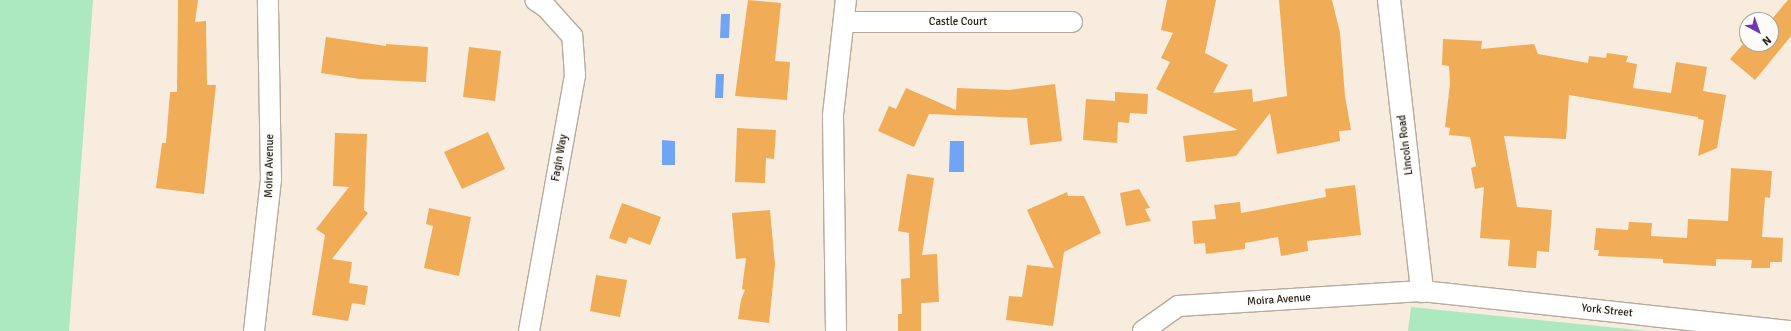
<!DOCTYPE html>
<style>
body{margin:0}
#map{position:relative;width:1791px;height:331px;overflow:hidden;background:#f8ecdf;font-family:Signika,sans-serif}
div>[style]{position:absolute}
.green>*{inset:0;background:#ace8c0}
.water>*{inset:0;background:#71a5f4}
.building>*{inset:0;background:#f0ac57}
.roads{filter:drop-shadow(1px 0 #b5aa9d) drop-shadow(-1px 0 #b5aa9d) drop-shadow(0 1px #b5aa9d) drop-shadow(0 -1px #b5aa9d)}
.minor>*{height:20px;margin:-10px;padding:0 10px;transform-origin:10px;border-radius:10px;background:#fff}
.tertiary>*{height:22px;margin:-11px;padding:0 11px;transform-origin:11px;border-radius:11px;background:#fff}
span{translate:-50% -50%;white-space:nowrap;text-align:center;line-height:1.15;-webkit-text-stroke:4px #fdfbf8;paint-order:stroke}
.street-label{font-size:11px;color:#24201b}
.north{position:absolute;left:1739px;top:12px;width:40px;height:40px;box-sizing:border-box;background:#fdfbf8;border:1px solid #a6a3a0;border-radius:50%;rotate:139deg;font-size:11px;font-weight:700;line-height:16px;text-align:center;color:#24201b}
.north::after{content:'';display:block;margin:auto;width:14px;height:18px;background:#7038ae;clip-path:polygon(50% 0,100% 100%,50% 72%,0 100%)}
</style>
<div id="map">
<div class="green">
<i style="clip-path:polygon(0 0,93px 0,69px 331px,0 331px)"></i>
<i style="clip-path:polygon(1411px 307px,1648px 331px,1408px 331px)"></i>
</div>
<div class="water">
<i style="clip-path:polygon(721px 14px,730px 14px,729px 38px,720px 38px)"></i>
<i style="clip-path:polygon(716px 74px,724px 74px,723px 98px,715px 98px)"></i>
<i style="clip-path:polygon(662px 140px,675px 141px,675px 165px,662px 165px)"></i>
<i style="clip-path:polygon(950px 141px,964px 141px,964px 172px,949px 172px)"></i>
</div>
<div class="building">
<i style="clip-path:polygon(178px 0,198px 0,195px 22px,206px 21px,207px 85px,216px 85px,204px 194px,156px 188px,162px 143px,166px 143px,170px 92px,177px 92px)"></i>
<i style="clip-path:polygon(748px 0,781px 3px,775px 61px,790px 62px,787px 100px,735px 96px)"></i>
<i style="clip-path:polygon(1167px 0,1216px 0,1205px 53px,1228px 65px,1213px 93px,1252px 89px,1253px 102px,1287px 96px,1279px 0,1332px 0,1340px 33px,1345px 96px,1351px 130px,1339px 131px,1340px 141px,1277px 154px,1270px 113px,1236px 156px,1186px 162px,1183px 136px,1238px 130px,1156px 89px,1170px 62px,1161px 58px,1173px 33px,1161px 30px)"></i>
<i style="clip-path:polygon(1788px 0,1791px 0,1791px 36px,1755px 80px,1730px 59px,1743px 44px,1740px 41px,1740px 35px,1747px 26px,1747px 44px,1771px 44px,1771px 20px)"></i>
<i style="clip-path:polygon(326px 37px,386px 46px,386px 44px,428px 47px,426px 82px,360px 79px,321px 73px)"></i>
<i style="clip-path:polygon(1443px 39px,1482px 41px,1481px 49px,1534px 44px,1538px 54px,1588px 63px,1589px 56px,1606px 58px,1607px 53px,1628px 56px,1626px 62px,1637px 64px,1633px 88px,1671px 93px,1676px 62px,1707px 67px,1703px 91px,1726px 95px,1717px 148px,1698px 156px,1704px 120px,1698px 119px,1698px 117px,1569px 95px,1566px 139px,1504px 136px,1517px 207px,1552px 210px,1549px 252px,1537px 251px,1536px 268px,1508px 266px,1510px 240px,1480px 238px,1484px 187px,1475px 189px,1471px 168px,1476px 166px,1470px 137px,1449px 135px,1450px 128px,1445px 127px,1450px 84px,1449px 66px,1442px 65px)"></i>
<i style="clip-path:polygon(469px 47px,501px 51px,495px 101px,463px 97px)"></i>
<i style="clip-path:polygon(1055px 84px,1062px 141px,1030px 145px,1027px 118px,929px 114px,914px 147px,878px 131px,889px 106px,896px 109px,906px 88px,956px 110px,957px 88px,1009px 90px)"></i>
<i style="clip-path:polygon(1115px 92px,1148px 94px,1147px 114px,1130px 113px,1129px 123px,1118px 122px,1117px 143px,1083px 140px,1086px 99px,1115px 101px)"></i>
<i style="clip-path:polygon(737px 128px,776px 130px,774px 159px,766px 158px,765px 183px,735px 182px)"></i>
<i style="clip-path:polygon(488px 132px,505px 169px,462px 189px,444px 152px)"></i>
<i style="clip-path:polygon(335px 133px,367px 134px,364px 210px,368px 213px,332px 259px,352px 262px,349px 283px,368px 286px,365px 305px,352px 303px,348px 321px,312px 315px,325px 235px,316px 229px,349px 187px,333px 186px)"></i>
<i style="clip-path:polygon(1731px 168px,1772px 171px,1770px 198px,1765px 197px,1762px 237px,1783px 238px,1782px 262px,1770px 262px,1770px 268px,1751px 268px,1752px 260px,1716px 259px,1716px 266px,1663px 263px,1663px 259px,1598px 256px,1599px 250px,1594px 250px,1596px 228px,1628px 230px,1629px 222px,1652px 223px,1651px 236px,1687px 238px,1688px 219px,1728px 221px)"></i>
<i style="clip-path:polygon(907px 174px,934px 178px,922px 255px,937px 254px,939px 302px,921px 303px,921px 331px,898px 331px,898px 314px,902px 314px,901px 279px,910px 278px,909px 233px,898px 231px)"></i>
<i style="clip-path:polygon(1355px 185px,1361px 235px,1307px 241px,1308px 251px,1281px 256px,1278px 237px,1245px 243px,1245px 249px,1206px 254px,1205px 243px,1194px 244px,1192px 221px,1216px 219px,1214px 205px,1240px 202px,1241px 213px,1326px 197px,1325px 189px)"></i>
<i style="clip-path:polygon(1139px 189px,1150px 208px,1145px 209px,1151px 221px,1126px 226px,1120px 193px)"></i>
<i style="clip-path:polygon(1067px 192px,1068px 196px,1084px 196px,1101px 233px,1064px 252px,1053px 326px,1006px 320px,1009px 296px,1022px 297px,1027px 265px,1054px 268px,1027px 210px)"></i>
<i style="clip-path:polygon(622px 203px,661px 217px,650px 245px,629px 237px,626px 244px,609px 238px)"></i>
<i style="clip-path:polygon(429px 208px,471px 217px,459px 276px,424px 268px,433px 226px,426px 224px)"></i>
<i style="clip-path:polygon(770px 210px,775px 265px,769px 323px,738px 319px,741px 300px,745px 290px,742px 289px,746px 258px,736px 259px,732px 213px)"></i>
<i style="clip-path:polygon(596px 275px,627px 280px,620px 317px,590px 311px)"></i>
</div>
<div class="roads">
<div class="minor">
<i style="left:844px;top:22px;width:228px"></i>
<i style="left:254px;top:331px;width:152px;rotate:-83.6deg"></i>
<i style="left:271px;top:180px;width:180px;rotate:-91deg"></i>
<i style="left:529px;top:331px;width:260px;rotate:-79.8deg"></i>
<i style="left:575px;top:75px;width:39px;rotate:-94deg"></i>
<i style="left:572px;top:36px;width:38px;rotate:-132deg"></i>
<i style="left:547px;top:8px;width:14px;rotate:-146deg"></i>
<i style="left:836px;top:331px;width:216px;rotate:-90.8deg"></i>
<i style="left:833px;top:115px;width:116px;rotate:-83.6deg"></i>
<i style="left:1143px;top:331px;width:43px;rotate:-35.5deg"></i>
<i style="left:1178px;top:306px;width:244px;rotate:-3.5deg"></i>
<i style="left:1422px;top:291px;width:371px;rotate:6.2deg"></i>
</div>
<div class="tertiary">
<i style="left:1389px;top:0;width:293px;rotate:83.5deg"></i>
</div>
</div>
<div class="street-label">
<span style="left:958px;top:22px">Castle Court</span>
<span style="left:1406px;top:145px;rotate:-97deg">Lincoln Road</span>
<span style="left:560px;top:158px;rotate:-80deg">Fagin Way</span>
<span style="left:270px;top:166px;rotate:-89deg">Moira Avenue</span>
<span style="left:1279px;top:300px;rotate:-4deg">Moira Avenue</span>
<span style="left:1607px;top:311px;rotate:6deg">York Street</span>
</div>
<div class="north">N</div>
</div>
